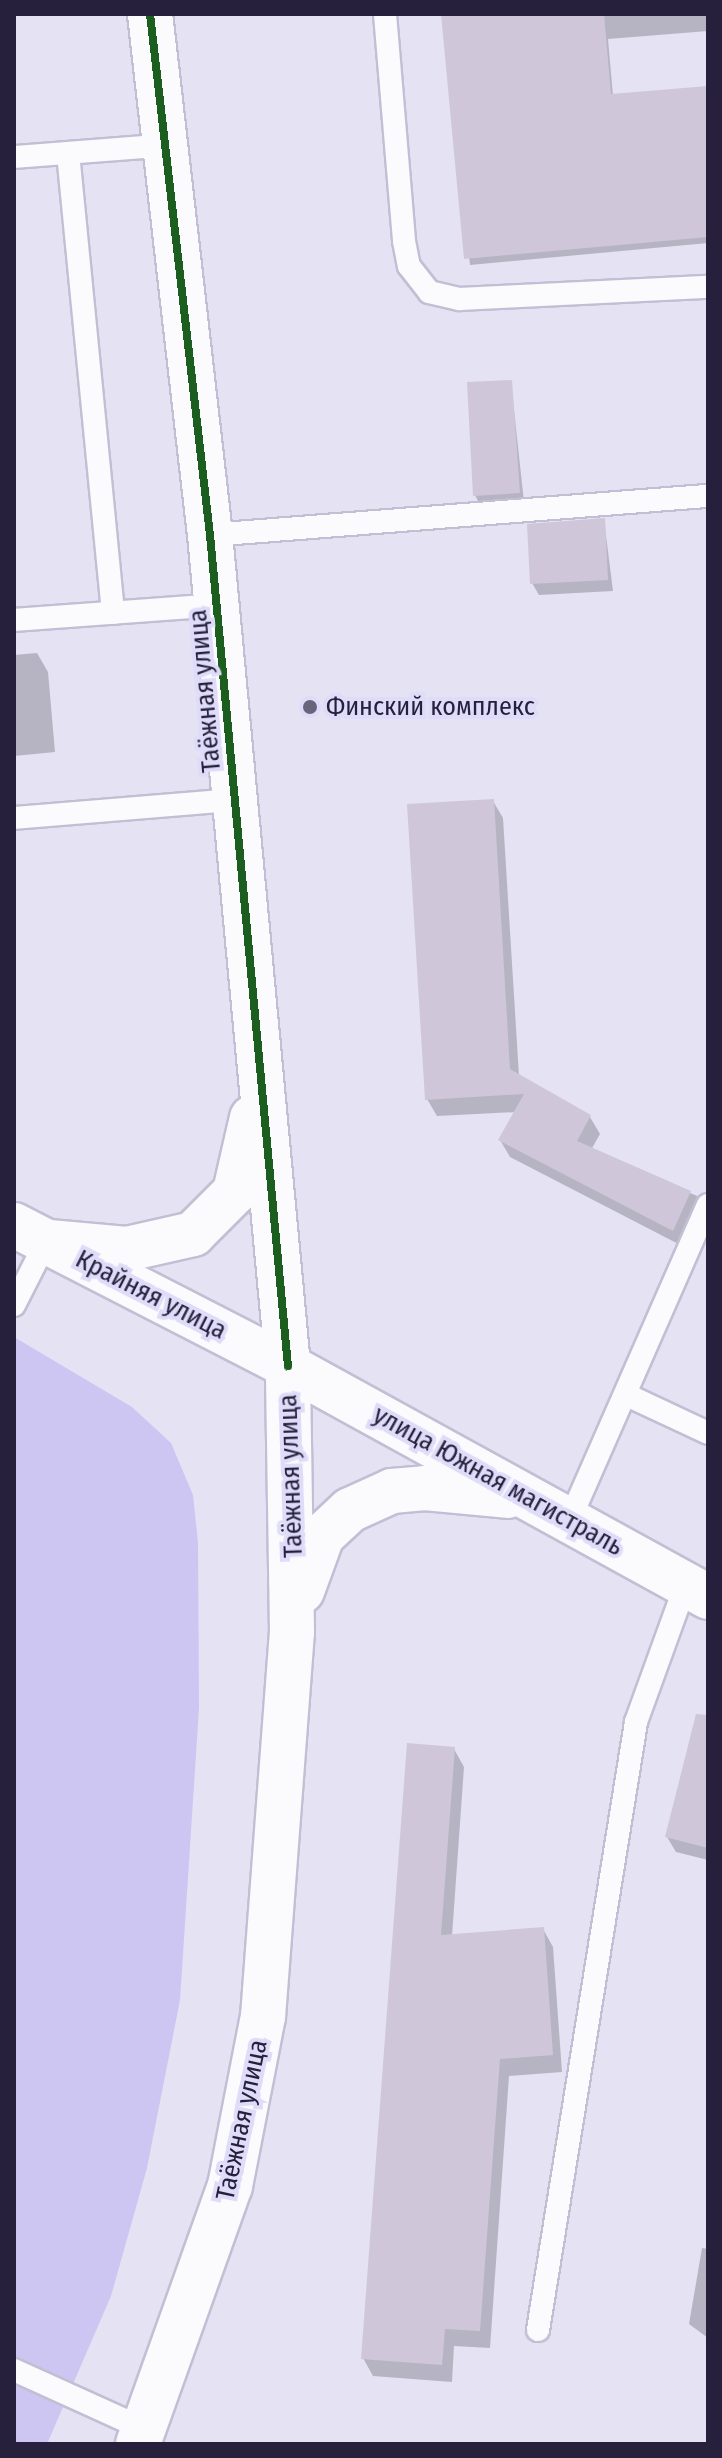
<!DOCTYPE html>
<meta charset="utf-8">
<style>
body{margin:0}
#map{position:relative;width:722px;height:2458px;overflow:hidden;background:#e4e2f3;font-family:"Fira Sans Condensed",sans-serif}
div>[style]{position:absolute}
.green>*{inset:0;background:#cdc6f3}
.shadow>*{inset:0;background:#0003}
.building>*{inset:0;background:#cfc6da}
.roads{filter:drop-shadow(2px 0 #c2bfd4) drop-shadow(-2px 0 #c2bfd4) drop-shadow(0 2px #c2bfd4) drop-shadow(0 -2px #c2bfd4)}
.service>*{height:22px;margin:-11px;padding:0 11px;transform-origin:11px;border-radius:11px;background:#fbfbfd}
.tertiary>*{height:44px;margin:-22px;padding:0 22px;transform-origin:22px;border-radius:22px;background:#fbfbfd}
.secondary>*{height:44px;margin:-22px;padding:0 22px;transform-origin:22px;border-radius:22px;background:#fbfbfd}
.trunk>*{height:44px;margin:-22px;padding:0 22px;transform-origin:22px;border-radius:22px;background:#fbfbfd}
.cycleway>*{height:8px;margin:-4px;padding:0 4px;transform-origin:4px;border-radius:4px;background:#1b5e20}
.dots>*{width:22px;height:22px;translate:-50% -50%;box-sizing:border-box;border:4px solid #dfdcf9;border-radius:50%}
span{translate:-50% -50%;white-space:nowrap;text-align:center;line-height:1.15;-webkit-text-stroke:8px #dfdcf9;paint-order:stroke}
.street-label{font-size:26px;color:#26203c}
.poi-label{font-size:26px;color:#26203c}
.left{translate:0 -50%;text-align:left}
.frame{position:absolute;inset:0;border:16px solid #26203c;pointer-events:none}
</style>
<div id="map">
<div class="green">
<i style="clip-path:polygon(14px 1337px,132px 1407px,171px 1443px,193px 1495px,198px 1543px,199px 1708px,180px 2000px,147px 2168px,111px 2296px,47px 2444px,14px 2444px)"></i>
</div>
<div class="shadow">
<i style="clip-path:polygon(443px 14px,708px 14px,708px 31px,608px 39px,613px 96px,708px 88px,708px 243px,470px 265px)"></i>
<i style="clip-path:polygon(511px 382px,524px 502px,480px 505px,475px 495px)"></i>
<i style="clip-path:polygon(604px 520px,613px 591px,539px 595px,532px 583px)"></i>
<i style="clip-path:polygon(37px 653px,48px 672px,55px 752px,14px 756px,14px 655px)"></i>
<i style="clip-path:polygon(493px 801px,503px 818px,519px 1076px,590px 1117px,600px 1134px,591px 1150px,697px 1196px,707px 1214px,690px 1250px,510px 1157px,500px 1140px,517px 1112px,437px 1116px,427px 1099px)"></i>
<i style="clip-path:polygon(454px 1749px,464px 1767px,452px 1936px,543px 1929px,553px 1947px,562px 2072px,509px 2076px,490px 2348px,454px 2346px,452px 2382px,373px 2376px,363px 2358px)"></i>
<i style="clip-path:polygon(708px 1759px,708px 1860px,676px 1852px,667px 1837px)"></i>
<i style="clip-path:polygon(702px 2248px,708px 2249px,708px 2338px,689px 2324px)"></i>
</div>
<div class="building">
<i style="clip-path:polygon(441px 14px,604px 14px,611px 94px,708px 86px,708px 237px,464px 259px)"></i>
<i style="clip-path:polygon(512px 380px,520px 493px,473px 496px,467px 382px)"></i>
<i style="clip-path:polygon(605px 518px,608px 580px,530px 584px,527px 524px)"></i>
<i style="clip-path:polygon(494px 799px,510px 1069px,591px 1115px,577px 1141px,691px 1191px,673px 1231px,498px 1140px,524px 1094px,425px 1100px,407px 804px)"></i>
<i style="clip-path:polygon(696px 1714px,708px 1715px,708px 1848px,665px 1837px)"></i>
<i style="clip-path:polygon(407px 1743px,455px 1747px,441px 1935px,544px 1927px,553px 2055px,500px 2059px,480px 2331px,445px 2329px,442px 2365px,361px 2359px)"></i>
</div>
<div class="roads">
<div class="service">
<i style="left:385px;top:14px;width:228px;rotate:85.2deg"></i>
<i style="left:404px;top:241px;width:25px;rotate:79deg"></i>
<i style="left:409px;top:266px;width:33px;rotate:52deg"></i>
<i style="left:429px;top:292px;width:32px;rotate:13deg"></i>
<i style="left:460px;top:299px;width:248px;rotate:-2.8deg"></i>
<i style="left:68px;top:153px;width:462px;rotate:84.4deg"></i>
<i style="left:14px;top:157px;width:155px;rotate:-4.4deg"></i>
<i style="left:210px;top:535px;width:500px;rotate:-4.5deg"></i>
<i style="left:14px;top:620px;width:204px;rotate:-4.2deg"></i>
<i style="left:14px;top:818px;width:222px;rotate:-4.7deg"></i>
<i style="left:14px;top:1305px;width:71px;rotate:-63.1deg"></i>
<i style="left:629px;top:1396px;width:87px;rotate:25.1deg"></i>
<i style="left:570px;top:1519px;width:343px;rotate:-66.3deg"></i>
<i style="left:538px;top:2330px;width:616px;rotate:-80.84deg"></i>
<i style="left:636px;top:1722px;width:147px;rotate:-70.1deg"></i>
<i style="left:14px;top:2370px;width:143px;rotate:24.4deg"></i>
</div>
<div class="tertiary">
<i style="left:150px;top:14px;width:524px;rotate:83.43deg"></i>
<i style="left:210px;top:535px;width:835px;rotate:84.64deg"></i>
<i style="left:49px;top:1242px;width:78px;rotate:5.1deg"></i>
<i style="left:127px;top:1249px;width:68px;rotate:-12.8deg"></i>
<i style="left:193px;top:1234px;width:59px;rotate:-45deg"></i>
<i style="left:235px;top:1192px;width:76px;rotate:-77.1deg"></i>
</div>
<div class="secondary">
<i style="left:14px;top:1225px;width:308px;rotate:27.2deg"></i>
</div>
<div class="trunk">
<i style="left:288px;top:1366px;width:479px;rotate:28.8deg"></i>
<i style="left:302px;top:1591px;width:59px;rotate:-70deg"></i>
<i style="left:322px;top:1536px;width:38px;rotate:-43deg"></i>
<i style="left:350px;top:1510px;width:46px;rotate:-24.3deg"></i>
<i style="left:392px;top:1491px;width:33px;rotate:-5deg"></i>
<i style="left:425px;top:1488px;width:83px;rotate:5.5deg"></i>
<i style="left:138px;top:2444px;width:274px;rotate:-70.4deg"></i>
<i style="left:230px;top:2186px;width:172px;rotate:-79deg"></i>
<i style="left:263px;top:2017px;width:386px;rotate:-85.7deg"></i>
<i style="left:292px;top:1632px;width:266px;rotate:-90.9deg"></i>
</div>
</div>
<div class="cycleway">
<i style="left:150px;top:14px;width:524px;rotate:83.43deg"></i>
<i style="left:210px;top:535px;width:835px;rotate:84.64deg"></i>
</div>
<div class="dots">
<i style="left:310px;top:707px;background:#68647c"></i>
</div>
<div class="street-label">
<span style="left:205px;top:691px;rotate:-95deg">Таёжная улица</span>
<span style="left:151px;top:1295px;rotate:27deg">Крайняя улица</span>
<span style="left:291px;top:1476px;rotate:-92deg">Таёжная улица</span>
<span style="left:498px;top:1481px;rotate:29deg">улица Южная магистраль</span>
<span style="left:242px;top:2120px;rotate:-78deg">Таёжная улица</span>
</div>
<div class="poi-label">
<span class="left" style="left:326px;top:707px">Финский комплекс</span>
</div>
<div class="frame"></div>
</div>
